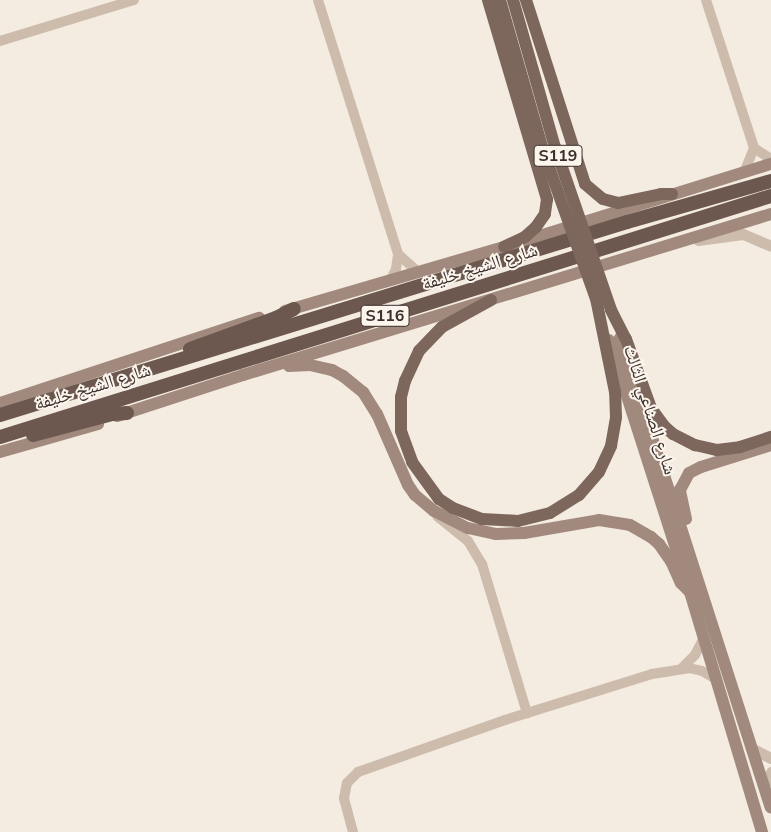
<!DOCTYPE html>
<meta charset="utf-8">
<style>
body{margin:0}
#map{position:relative;width:771px;height:832px;overflow:hidden;background:#f4ebe1;font-family:"Nunito Sans","Noto Naskh Arabic",sans-serif}
div>[style]{position:absolute}
.minor>*{height:10px;margin:-5px;padding:0 5px;transform-origin:5px;border-radius:5px;background:#cdbbac}
.tertiary>*{height:11px;margin:-5.5px;padding:0 5.5px;transform-origin:5.5px;border-radius:5.5px;background:#cdbbac}
.secondary>*{height:12px;margin:-6px;padding:0 6px;transform-origin:6px;border-radius:6px;background:#a18a7d}
.primary>*{height:12px;margin:-6px;padding:0 6px;transform-origin:6px;border-radius:6px;background:#7d675c}
.trunk>*{height:14px;margin:-7px;padding:0 7px;transform-origin:7px;border-radius:7px;background:#6c584f}
.primary-bridge>*{height:12px;margin:-6px;padding:0 6px;transform-origin:6px;border-radius:6px;background:#7d675c}
span{translate:-50% -50%;white-space:nowrap;text-align:center;line-height:1.15;-webkit-text-stroke:4px #fbf5ee;paint-order:stroke}
.shield-label span{padding:1px 4px;background:#fbf5ee;border:1px solid;border-radius:4px;-webkit-text-stroke-width:0}
.shield-label{font-size:16px;color:#3b302b;font-weight:700}
.street-label{font-size:18px;color:#3b302b}
</style>
<div id="map">
<div class="minor">
<i style="left:318px;top:0;width:266px;rotate:72.5deg"></i>
<i style="left:398px;top:254px;width:27px;rotate:42deg"></i>
<i style="left:706px;top:0;width:156px;rotate:72deg"></i>
<i style="left:754px;top:148px;width:27px;rotate:112deg"></i>
<i style="left:0;top:41px;width:140px;rotate:-17deg"></i>
<i style="left:754px;top:148px;width:20px;rotate:33deg"></i>
<i style="left:390px;top:281px;width:13px;rotate:-63deg"></i>
<i style="left:396px;top:269px;width:15px;rotate:-82deg"></i>
<i style="left:437px;top:516px;width:40px;rotate:39deg"></i>
<i style="left:468px;top:541px;width:27px;rotate:59deg"></i>
<i style="left:482px;top:564px;width:156px;rotate:73.2deg"></i>
<i style="left:682px;top:668px;width:18px;rotate:-45deg"></i>
<i style="left:695px;top:655px;width:18px;rotate:-63deg"></i>
<i style="left:353px;top:832px;width:35px;rotate:-105deg"></i>
<i style="left:344px;top:798px;width:15px;rotate:-79deg"></i>
<i style="left:347px;top:783px;width:16px;rotate:-45deg"></i>
<i style="left:358px;top:772px;width:156px;rotate:-19.5deg"></i>
<i style="left:505px;top:720px;width:154px;rotate:-17.4deg"></i>
<i style="left:652px;top:674px;width:37px;rotate:-9deg"></i>
<i style="left:689px;top:668px;width:13px;rotate:13deg"></i>
<i style="left:702px;top:671px;width:14px;rotate:30deg"></i>
</div>
<div class="tertiary">
<i style="left:698px;top:240px;width:45px;rotate:-7.6deg"></i>
<i style="left:743px;top:234px;width:30px;rotate:23deg"></i>
<i style="left:753px;top:749px;width:20px;rotate:27deg"></i>
<i style="left:764px;top:786px;width:16px;rotate:-63deg"></i>
</div>
<div class="secondary">
<i style="left:285px;top:311px;width:228px;rotate:-16.3deg"></i>
<i style="left:504px;top:247px;width:280px;rotate:-17.3deg"></i>
<i style="left:620px;top:338px;width:493px;rotate:72.2deg"></i>
<i style="left:609px;top:340px;width:265px;rotate:72.2deg"></i>
<i style="left:690px;top:592px;width:251px;rotate:73.3deg"></i>
<i style="left:289px;top:366px;width:21px;rotate:-3deg"></i>
<i style="left:310px;top:365px;width:23px;rotate:13deg"></i>
<i style="left:332px;top:370px;width:13px;rotate:29deg"></i>
<i style="left:343px;top:376px;width:26px;rotate:39deg"></i>
<i style="left:363px;top:392px;width:26px;rotate:58deg"></i>
<i style="left:377px;top:414px;width:77px;rotate:66.4deg"></i>
<i style="left:408px;top:485px;width:12px;rotate:55deg"></i>
<i style="left:415px;top:495px;width:25px;rotate:40deg"></i>
<i style="left:434px;top:511px;width:38px;rotate:27deg"></i>
<i style="left:468px;top:528px;width:29px;rotate:12deg"></i>
<i style="left:496px;top:534px;width:28px;rotate:-2deg"></i>
<i style="left:524px;top:533px;width:76px;rotate:-9.8deg"></i>
<i style="left:599px;top:520px;width:31px;rotate:9deg"></i>
<i style="left:630px;top:525px;width:24px;rotate:30deg"></i>
<i style="left:651px;top:537px;width:11px;rotate:41deg"></i>
<i style="left:659px;top:544px;width:21px;rotate:55deg"></i>
<i style="left:671px;top:561px;width:24px;rotate:66deg"></i>
<i style="left:681px;top:583px;width:13px;rotate:45deg"></i>
<i style="left:0;top:403px;width:273px;rotate:-18.2deg"></i>
<i style="left:117px;top:416px;width:133px;rotate:-18deg"></i>
<i style="left:243px;top:375px;width:552px;rotate:-16.96deg"></i>
<i style="left:0;top:452px;width:102px;rotate:-15.9deg"></i>
<i style="left:686px;top:519px;width:30px;rotate:-102deg"></i>
<i style="left:680px;top:490px;width:19px;rotate:-62deg"></i>
<i style="left:689px;top:473px;width:13px;rotate:-27deg"></i>
<i style="left:701px;top:467px;width:73px;rotate:-17.4deg"></i>
</div>
<div class="primary">
<i style="left:488px;top:0;width:208px;rotate:73.5deg"></i>
<i style="left:547px;top:199px;width:15px;rotate:98deg"></i>
<i style="left:545px;top:214px;width:16px;rotate:125deg"></i>
<i style="left:536px;top:227px;width:15px;rotate:138deg"></i>
<i style="left:525px;top:237px;width:23px;rotate:155deg"></i>
<i style="left:526px;top:0;width:193px;rotate:72.2deg"></i>
<i style="left:585px;top:184px;width:23px;rotate:40deg"></i>
<i style="left:603px;top:199px;width:16px;rotate:15deg"></i>
<i style="left:618px;top:203px;width:44px;rotate:-11.8deg"></i>
<i style="left:661px;top:194px;width:11px"></i>
<i style="left:491px;top:300px;width:56px;rotate:151.1deg"></i>
<i style="left:442px;top:327px;width:33px;rotate:134deg"></i>
<i style="left:419px;top:351px;width:33px;rotate:115deg"></i>
<i style="left:405px;top:381px;width:16px;rotate:104deg"></i>
<i style="left:401px;top:397px;width:34px;rotate:90deg"></i>
<i style="left:401px;top:431px;width:33px;rotate:70deg"></i>
<i style="left:412px;top:462px;width:46px;rotate:53.9deg"></i>
<i style="left:439px;top:499px;width:17px;rotate:33deg"></i>
<i style="left:453px;top:508px;width:31px;rotate:21deg"></i>
<i style="left:482px;top:519px;width:36px;rotate:3deg"></i>
<i style="left:518px;top:521px;width:33px;rotate:-14deg"></i>
<i style="left:550px;top:513px;width:34px;rotate:-32deg"></i>
<i style="left:579px;top:495px;width:30px;rotate:-49deg"></i>
<i style="left:599px;top:472px;width:29px;rotate:-65deg"></i>
<i style="left:611px;top:446px;width:29px;rotate:-80deg"></i>
<i style="left:616px;top:417px;width:25px;rotate:-92deg"></i>
<i style="left:615px;top:392px;width:95px;rotate:-101.5deg"></i>
<i style="left:611px;top:310px;width:33px;rotate:63deg"></i>
<i style="left:626px;top:339px;width:73px;rotate:70.1deg"></i>
<i style="left:651px;top:408px;width:22px;rotate:54deg"></i>
<i style="left:664px;top:426px;width:12px;rotate:42deg"></i>
<i style="left:673px;top:434px;width:25px;rotate:27deg"></i>
<i style="left:695px;top:445px;width:23px;rotate:13deg"></i>
<i style="left:717px;top:450px;width:23px;rotate:-7deg"></i>
<i style="left:740px;top:447px;width:33px;rotate:-18deg"></i>
</div>
<div class="trunk">
<i style="left:190px;top:349px;width:91px;rotate:-19.8deg"></i>
<i style="left:276px;top:318px;width:20px;rotate:-27deg"></i>
<i style="left:0;top:415px;width:656px;rotate:-17.11deg"></i>
<i style="left:627px;top:222px;width:150px;rotate:-15.9deg"></i>
<i style="left:33px;top:435px;width:82px;rotate:-14.9deg"></i>
<i style="left:112px;top:414px;width:15px;rotate:-4deg"></i>
<i style="left:0;top:437px;width:808px;rotate:-17.36deg"></i>
</div>
<div class="primary-bridge">
<i style="left:500px;top:0;width:159px;rotate:74deg"></i>
<i style="left:544px;top:153px;width:155px;rotate:70.4deg"></i>
<i style="left:513px;top:0;width:153px;rotate:74.1deg"></i>
<i style="left:555px;top:147px;width:172px;rotate:71deg"></i>
</div>
<div class="shield-label">
<span style="left:558px;top:156px">S119</span>
<span style="left:385px;top:316px">S116</span>
</div>
<div class="street-label">
<span style="left:480px;top:267px;rotate:-17deg">شارع الشيخ خليفة</span>
<span style="left:93px;top:387px;rotate:-17deg">شارع الشيخ خليفة</span>
<span style="left:650px;top:410px;rotate:72deg">شارع الصناعي الثالث</span>
</div>
</div>
